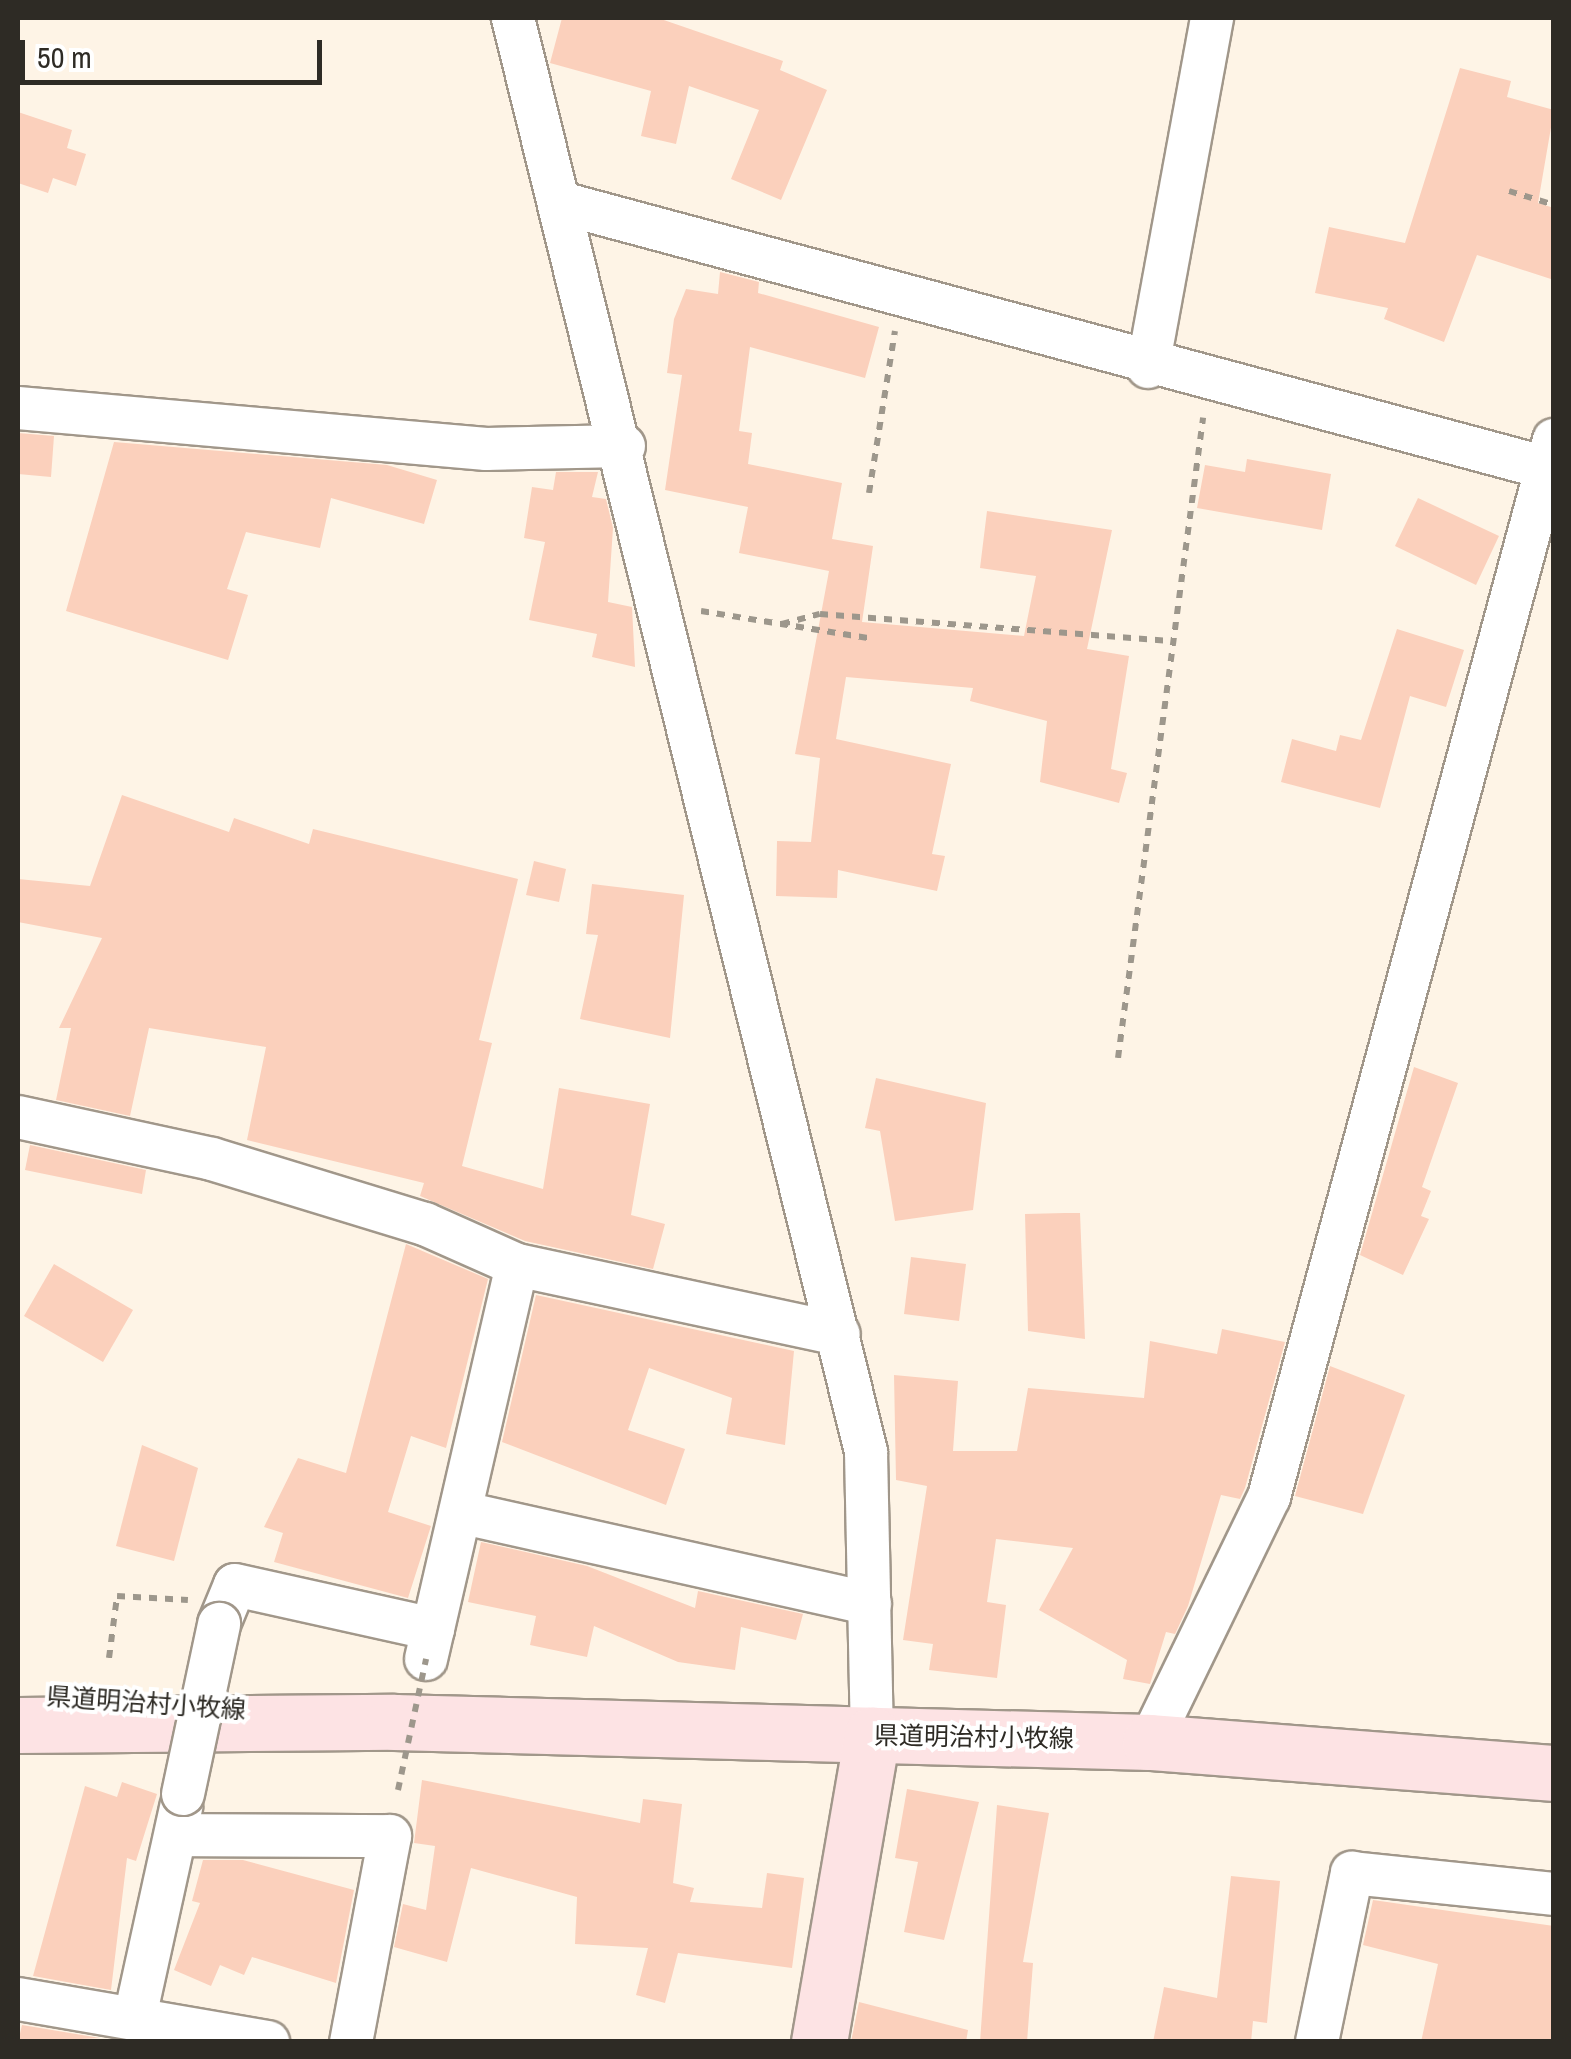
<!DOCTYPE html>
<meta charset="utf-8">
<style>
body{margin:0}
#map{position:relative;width:1571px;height:2059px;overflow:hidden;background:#fef4e6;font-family:"Archivo Narrow","Noto Sans JP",sans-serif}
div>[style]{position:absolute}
.building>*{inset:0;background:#fbd0bc}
.path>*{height:6px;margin-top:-3px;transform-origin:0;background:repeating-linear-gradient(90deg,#9d978c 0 8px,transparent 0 16px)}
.roads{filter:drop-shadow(2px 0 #a1978a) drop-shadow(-2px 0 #a1978a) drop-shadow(0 2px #a1978a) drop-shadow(0 -2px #a1978a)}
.street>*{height:42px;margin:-21px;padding:0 21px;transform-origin:21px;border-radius:21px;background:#fff}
.secondary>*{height:55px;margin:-27.5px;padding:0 27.5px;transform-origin:27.5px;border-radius:27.5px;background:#fde3e4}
.path-bridge>*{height:6px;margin-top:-3px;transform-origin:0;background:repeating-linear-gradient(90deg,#9d978c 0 8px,transparent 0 16px)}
.bridges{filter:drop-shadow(2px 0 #a1978a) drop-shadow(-2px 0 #a1978a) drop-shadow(0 2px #a1978a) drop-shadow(0 -2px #a1978a)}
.street-bridge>*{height:42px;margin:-21px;padding:0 21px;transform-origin:21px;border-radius:21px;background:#fff}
span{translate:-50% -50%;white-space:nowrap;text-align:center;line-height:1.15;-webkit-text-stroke:8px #fff;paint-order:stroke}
.street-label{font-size:25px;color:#2e2b25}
.frame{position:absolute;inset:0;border:20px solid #2e2b25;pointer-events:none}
.scale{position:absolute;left:20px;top:40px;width:302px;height:45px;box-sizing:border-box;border:5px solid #2e2b25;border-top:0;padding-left:12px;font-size:30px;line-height:35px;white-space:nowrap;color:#2e2b25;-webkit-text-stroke:8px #fff;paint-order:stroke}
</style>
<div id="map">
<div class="building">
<i style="clip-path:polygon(562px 18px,658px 18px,783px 61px,780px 70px,827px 90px,781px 200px,731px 179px,759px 110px,689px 86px,676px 144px,641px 136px,651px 91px,550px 63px)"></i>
<i style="clip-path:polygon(1460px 68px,1511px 81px,1507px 97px,1554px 110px,1538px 203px,1554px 208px,1554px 280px,1477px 255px,1444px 342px,1384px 319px,1388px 308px,1315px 293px,1329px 227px,1405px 243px)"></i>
<i style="clip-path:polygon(18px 112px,72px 130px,67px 148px,86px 154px,76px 186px,53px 178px,48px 193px,18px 183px)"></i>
<i style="clip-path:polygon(720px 272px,759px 282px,758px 293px,879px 327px,865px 378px,750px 347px,739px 431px,752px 433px,748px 464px,842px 483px,832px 539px,873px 546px,862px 622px,1024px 636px,1036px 576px,980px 568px,987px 511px,1112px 530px,1087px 649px,1129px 656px,1111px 769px,1127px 773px,1119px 803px,1040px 782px,1047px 721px,970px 701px,973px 688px,846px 677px,836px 739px,951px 764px,932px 854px,945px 856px,937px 891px,838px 870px,837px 898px,776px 896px,777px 841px,811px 842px,820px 758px,795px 754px,829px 571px,739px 553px,748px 507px,665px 490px,682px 375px,667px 373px,674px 319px,686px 289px,718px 294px)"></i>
<i style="clip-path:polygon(18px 433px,54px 436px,51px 477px,18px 474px)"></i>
<i style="clip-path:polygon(114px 442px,387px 465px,437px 480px,424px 524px,331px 498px,320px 548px,246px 532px,227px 589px,248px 595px,228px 660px,66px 611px)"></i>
<i style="clip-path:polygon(1247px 459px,1331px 474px,1322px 530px,1197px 508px,1205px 465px,1245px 472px)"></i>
<i style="clip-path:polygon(556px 472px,598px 472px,592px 497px,606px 499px,613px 528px,608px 602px,632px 607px,635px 667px,592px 657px,597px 634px,529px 620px,545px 542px,524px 538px,532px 487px,553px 490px)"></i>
<i style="clip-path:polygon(1418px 498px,1499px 536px,1476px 585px,1395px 546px)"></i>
<i style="clip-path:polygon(1397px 629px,1464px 650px,1446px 707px,1410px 696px,1380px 808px,1281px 782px,1292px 739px,1336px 751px,1340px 735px,1361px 740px)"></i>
<i style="clip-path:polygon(122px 795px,229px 832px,234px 818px,309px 844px,313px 829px,518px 879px,479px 1040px,492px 1043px,462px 1166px,543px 1189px,559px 1088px,650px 1104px,631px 1215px,665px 1224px,653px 1269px,525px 1241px,420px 1196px,424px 1183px,247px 1140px,266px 1047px,149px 1028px,130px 1116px,56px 1100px,71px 1028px,59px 1028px,102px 938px,18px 922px,18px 879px,90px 886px)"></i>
<i style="clip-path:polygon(534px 861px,566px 869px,559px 902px,526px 895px)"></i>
<i style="clip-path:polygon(592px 884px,684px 895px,670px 1038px,580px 1019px,598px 935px,586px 934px)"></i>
<i style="clip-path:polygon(1414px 1067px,1458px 1083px,1422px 1187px,1431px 1191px,1421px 1216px,1429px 1219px,1403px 1275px,1360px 1255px)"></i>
<i style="clip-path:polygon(876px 1078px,986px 1103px,973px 1210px,895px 1221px,880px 1131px,865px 1128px)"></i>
<i style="clip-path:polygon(30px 1145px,146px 1170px,142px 1194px,25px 1170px)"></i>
<i style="clip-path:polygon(1065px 1213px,1080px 1213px,1085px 1339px,1028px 1331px,1025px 1214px)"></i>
<i style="clip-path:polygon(406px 1244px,488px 1279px,446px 1448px,411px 1436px,388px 1512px,431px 1526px,408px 1598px,274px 1562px,283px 1533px,264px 1527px,298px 1458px,346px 1473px)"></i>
<i style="clip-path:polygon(911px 1257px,966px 1264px,959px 1321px,904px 1314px)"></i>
<i style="clip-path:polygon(54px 1264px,133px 1310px,103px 1362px,24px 1316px)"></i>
<i style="clip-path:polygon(536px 1295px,794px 1351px,785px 1445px,726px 1434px,732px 1398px,649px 1368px,628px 1430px,685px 1449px,666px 1505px,502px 1442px)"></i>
<i style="clip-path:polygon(1222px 1329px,1285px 1342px,1245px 1488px,1240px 1499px,1221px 1495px,1188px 1606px,1175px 1634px,1166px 1632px,1150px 1684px,1123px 1679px,1127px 1660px,1039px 1610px,1073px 1548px,996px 1539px,987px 1602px,1006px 1605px,997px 1678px,929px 1670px,933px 1644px,903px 1640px,927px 1486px,896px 1480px,894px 1375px,958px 1381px,953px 1451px,1017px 1451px,1028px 1388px,1144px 1398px,1150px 1341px,1217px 1354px)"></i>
<i style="clip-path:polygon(1330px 1366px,1405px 1395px,1363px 1514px,1295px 1496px)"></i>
<i style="clip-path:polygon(142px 1445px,198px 1468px,174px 1561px,116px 1546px)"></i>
<i style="clip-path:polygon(481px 1542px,587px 1566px,695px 1608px,698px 1591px,803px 1614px,796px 1640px,741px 1627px,735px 1670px,678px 1662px,594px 1626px,587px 1657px,530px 1645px,536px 1616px,468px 1602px)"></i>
<i style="clip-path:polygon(422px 1780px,640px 1823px,643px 1799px,682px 1804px,673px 1883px,694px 1888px,690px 1902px,762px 1908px,767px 1873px,804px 1878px,792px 1968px,678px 1953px,665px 2003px,636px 1995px,648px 1948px,575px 1944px,577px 1897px,471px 1868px,447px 1962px,394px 1947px,403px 1904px,426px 1910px,435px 1846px,414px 1843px)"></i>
<i style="clip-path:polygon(122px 1782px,157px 1794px,136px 1861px,127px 1858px,111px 1990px,33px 1976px,85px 1786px,117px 1797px)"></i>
<i style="clip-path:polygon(907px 1789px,979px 1802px,944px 1940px,904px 1932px,918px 1862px,895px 1858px)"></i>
<i style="clip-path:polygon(997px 1805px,1049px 1813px,1023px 1962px,1033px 1963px,1027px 2042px,980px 2042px)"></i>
<i style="clip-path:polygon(203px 1860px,243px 1860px,354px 1890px,336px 1983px,252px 1957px,244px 1975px,220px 1965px,211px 1986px,174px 1970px,200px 1903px,192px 1901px)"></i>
<i style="clip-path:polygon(1231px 1876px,1280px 1881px,1267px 2023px,1253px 2021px,1251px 2042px,1153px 2042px,1164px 1987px,1217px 1998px)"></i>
<i style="clip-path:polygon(1373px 1900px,1554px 1926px,1554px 2042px,1421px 2042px,1438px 1964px,1363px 1945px)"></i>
<i style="clip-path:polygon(859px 2002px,968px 2030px,966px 2042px,851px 2042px)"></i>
<i style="clip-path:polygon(22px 2025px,100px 2038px,18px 2042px)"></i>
</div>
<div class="path">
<i style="left:1509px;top:191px;width:47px;rotate:17.3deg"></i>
<i style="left:869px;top:493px;width:164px;rotate:-80.9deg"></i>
<i style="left:701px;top:611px;width:169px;rotate:9.2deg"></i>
<i style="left:782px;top:624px;width:39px;rotate:-15deg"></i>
<i style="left:820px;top:614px;width:354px;rotate:4.4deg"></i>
<i style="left:1118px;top:1058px;width:646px;rotate:-82.43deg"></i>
<i style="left:109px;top:1658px;width:63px;rotate:-82.6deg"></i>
<i style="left:117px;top:1596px;width:71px;rotate:3.2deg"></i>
</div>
<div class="roads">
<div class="street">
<i style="left:513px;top:18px;width:1477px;rotate:76.17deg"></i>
<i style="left:866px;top:1452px;width:283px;rotate:88.8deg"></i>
<i style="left:561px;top:203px;width:1028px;rotate:15.05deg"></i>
<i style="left:1148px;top:367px;width:355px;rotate:-79.6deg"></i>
<i style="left:18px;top:408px;width:470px;rotate:5deg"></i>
<i style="left:486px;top:449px;width:138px;rotate:-1.2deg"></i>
<i style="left:18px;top:1117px;width:198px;rotate:12.2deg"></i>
<i style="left:212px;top:1159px;width:223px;rotate:17deg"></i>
<i style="left:425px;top:1224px;width:101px;rotate:24deg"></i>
<i style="left:517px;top:1265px;width:329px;rotate:12.1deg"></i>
<i style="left:464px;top:1513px;width:416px;rotate:12.6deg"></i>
<i style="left:219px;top:1624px;width:42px;rotate:-67.7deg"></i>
<i style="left:235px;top:1585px;width:203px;rotate:12.5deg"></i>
<i style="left:426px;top:1659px;width:404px;rotate:-77deg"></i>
<i style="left:1150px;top:1742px;width:272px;rotate:-64.1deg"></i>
<i style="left:1269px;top:1497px;width:1095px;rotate:-74.91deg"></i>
<i style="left:177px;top:1835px;width:213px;rotate:0.3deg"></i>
<i style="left:390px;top:1836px;width:210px;rotate:100.7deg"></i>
<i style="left:18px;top:1999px;width:254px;rotate:9.8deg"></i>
<i style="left:135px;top:2017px;width:215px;rotate:-77.6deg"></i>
<i style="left:1317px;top:2042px;width:173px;rotate:-78.3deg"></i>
<i style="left:1352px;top:1873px;width:203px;rotate:5.9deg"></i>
</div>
<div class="secondary">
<i style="left:18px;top:1725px;width:376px;rotate:-0.5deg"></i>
<i style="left:394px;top:1722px;width:756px;rotate:1.52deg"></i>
<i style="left:1150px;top:1742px;width:405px;rotate:4.4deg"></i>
<i style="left:819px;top:2042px;width:312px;rotate:-80.2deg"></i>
</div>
</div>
<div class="path-bridge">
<i style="left:398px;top:1790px;width:134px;rotate:-77.9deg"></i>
</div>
<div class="bridges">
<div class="street-bridge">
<i style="left:183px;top:1794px;width:174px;rotate:-78deg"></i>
</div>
</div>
<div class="street-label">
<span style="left:146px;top:1703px;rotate:4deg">県道明治村小牧線</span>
<span style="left:974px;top:1737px;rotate:1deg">県道明治村小牧線</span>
</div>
<div class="frame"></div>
<div class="scale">50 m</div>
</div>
